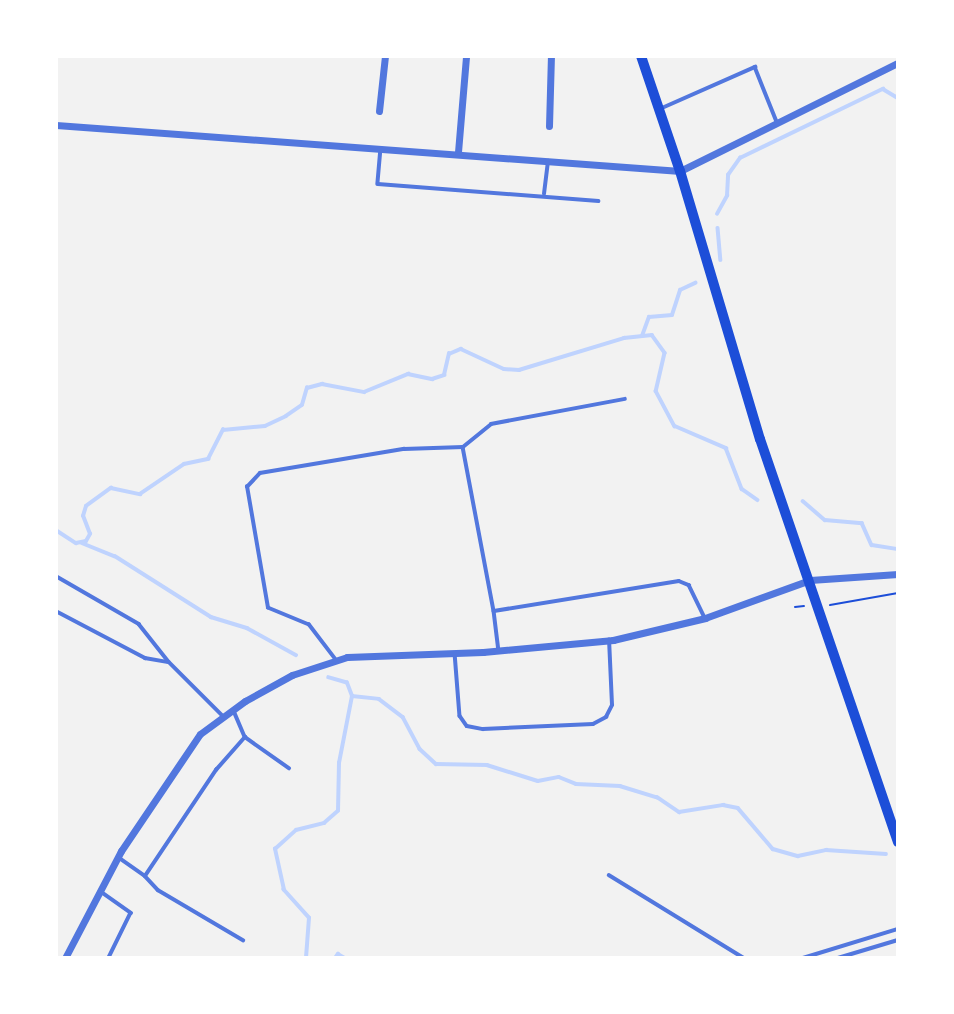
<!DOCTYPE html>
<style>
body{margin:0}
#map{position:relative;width:954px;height:1014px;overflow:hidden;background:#f2f2f2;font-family:"Roboto Condensed",sans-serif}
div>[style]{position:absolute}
.stream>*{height:3.5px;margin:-1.75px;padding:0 1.75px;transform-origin:1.75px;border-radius:1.75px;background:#bfd3fe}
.path>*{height:2px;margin:-1px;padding:0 1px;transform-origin:1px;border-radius:1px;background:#1d4ed8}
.service>*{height:3.5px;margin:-1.75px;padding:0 1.75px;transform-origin:1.75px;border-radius:1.75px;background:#5277de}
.minor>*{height:7px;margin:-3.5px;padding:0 3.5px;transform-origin:3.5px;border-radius:3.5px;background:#5277de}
.secondary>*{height:10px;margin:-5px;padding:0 5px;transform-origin:5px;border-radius:5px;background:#1d4ed8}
span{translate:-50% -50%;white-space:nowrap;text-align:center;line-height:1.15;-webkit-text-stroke:5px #fff;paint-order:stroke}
.frame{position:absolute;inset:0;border:58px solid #fff;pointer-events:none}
</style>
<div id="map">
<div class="stream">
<i style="left:717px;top:214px;width:21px;rotate:-61deg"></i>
<i style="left:727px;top:196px;width:21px;rotate:-87deg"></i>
<i style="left:728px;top:175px;width:21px;rotate:-55deg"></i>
<i style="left:740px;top:158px;width:159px;rotate:-25.8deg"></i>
<i style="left:883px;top:89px;width:17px;rotate:31deg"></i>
<i style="left:718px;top:228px;width:32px;rotate:85deg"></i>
<i style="left:642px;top:336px;width:20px;rotate:-70deg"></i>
<i style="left:649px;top:317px;width:23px;rotate:-5deg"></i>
<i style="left:672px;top:315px;width:26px;rotate:-72deg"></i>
<i style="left:680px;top:290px;width:17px;rotate:-25deg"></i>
<i style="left:803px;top:501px;width:29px;rotate:41deg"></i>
<i style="left:825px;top:520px;width:37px;rotate:5deg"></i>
<i style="left:862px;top:523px;width:24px;rotate:66deg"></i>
<i style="left:872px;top:545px;width:26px;rotate:9deg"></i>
<i style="left:56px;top:530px;width:24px;rotate:33deg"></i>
<i style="left:76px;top:543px;width:10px;rotate:-11deg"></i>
<i style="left:86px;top:541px;width:8px;rotate:-60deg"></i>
<i style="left:90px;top:534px;width:19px;rotate:-111deg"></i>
<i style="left:83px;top:516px;width:10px;rotate:-73deg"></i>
<i style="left:86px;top:506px;width:31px;rotate:-36deg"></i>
<i style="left:111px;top:488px;width:30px;rotate:12deg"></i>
<i style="left:140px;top:494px;width:53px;rotate:-34.3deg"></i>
<i style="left:184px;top:464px;width:25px;rotate:-12deg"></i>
<i style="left:208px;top:459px;width:33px;rotate:-63deg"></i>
<i style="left:223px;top:430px;width:42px;rotate:-5.4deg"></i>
<i style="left:265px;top:426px;width:23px;rotate:-25deg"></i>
<i style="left:286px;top:416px;width:19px;rotate:-35deg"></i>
<i style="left:302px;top:405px;width:18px;rotate:-74deg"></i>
<i style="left:307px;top:388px;width:16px;rotate:-15deg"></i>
<i style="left:322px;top:384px;width:43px;rotate:10.8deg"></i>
<i style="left:364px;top:392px;width:48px;rotate:-22.2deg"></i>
<i style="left:408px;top:374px;width:25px;rotate:12deg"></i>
<i style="left:432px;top:379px;width:13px;rotate:-18deg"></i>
<i style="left:444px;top:375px;width:22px;rotate:-77deg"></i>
<i style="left:449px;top:354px;width:13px;rotate:-23deg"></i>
<i style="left:461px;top:349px;width:47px;rotate:24.9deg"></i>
<i style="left:504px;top:369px;width:15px;rotate:4deg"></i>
<i style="left:519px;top:370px;width:110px;rotate:-16.9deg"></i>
<i style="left:624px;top:338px;width:28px;rotate:-6deg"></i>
<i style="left:652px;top:335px;width:22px;rotate:54deg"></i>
<i style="left:665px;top:353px;width:39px;rotate:103deg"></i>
<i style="left:656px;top:391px;width:40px;rotate:62deg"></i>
<i style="left:675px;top:426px;width:56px;rotate:23.3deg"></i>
<i style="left:726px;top:448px;width:44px;rotate:68.7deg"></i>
<i style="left:742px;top:489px;width:19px;rotate:35deg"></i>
<i style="left:82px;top:543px;width:35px;rotate:22deg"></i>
<i style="left:115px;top:556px;width:114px;rotate:32.4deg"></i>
<i style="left:211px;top:617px;width:38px;rotate:17deg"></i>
<i style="left:247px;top:628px;width:56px;rotate:28.9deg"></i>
<i style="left:352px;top:696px;width:27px;rotate:6deg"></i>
<i style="left:379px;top:699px;width:30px;rotate:37deg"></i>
<i style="left:403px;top:717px;width:36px;rotate:62deg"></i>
<i style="left:420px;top:749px;width:22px;rotate:43deg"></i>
<i style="left:436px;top:764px;width:51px;rotate:1.1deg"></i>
<i style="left:487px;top:765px;width:53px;rotate:17.4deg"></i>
<i style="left:538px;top:781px;width:21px;rotate:-11deg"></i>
<i style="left:559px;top:777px;width:18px;rotate:22deg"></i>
<i style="left:576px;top:784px;width:44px;rotate:2.6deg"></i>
<i style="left:620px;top:786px;width:39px;rotate:17deg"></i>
<i style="left:657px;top:797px;width:27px;rotate:34deg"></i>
<i style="left:679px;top:812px;width:45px;rotate:-9deg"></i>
<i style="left:723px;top:805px;width:15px;rotate:11deg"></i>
<i style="left:738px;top:808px;width:54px;rotate:49.5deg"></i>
<i style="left:773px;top:849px;width:26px;rotate:16deg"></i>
<i style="left:798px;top:856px;width:29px;rotate:-12deg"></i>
<i style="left:826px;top:850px;width:60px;rotate:3.8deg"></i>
<i style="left:306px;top:958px;width:40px;rotate:-85.7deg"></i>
<i style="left:309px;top:918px;width:38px;rotate:-132deg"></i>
<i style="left:284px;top:890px;width:42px;rotate:-102.4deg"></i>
<i style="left:275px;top:849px;width:28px;rotate:-42deg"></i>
<i style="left:296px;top:830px;width:29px;rotate:-14deg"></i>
<i style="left:324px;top:823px;width:18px;rotate:-41deg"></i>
<i style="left:338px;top:811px;width:48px;rotate:-88.8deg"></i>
<i style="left:339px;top:763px;width:68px;rotate:-79deg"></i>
<i style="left:352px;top:696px;width:14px;rotate:-111deg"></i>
<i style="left:347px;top:683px;width:19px;rotate:-164deg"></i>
<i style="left:335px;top:958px;width:5px;rotate:-53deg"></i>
<i style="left:338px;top:954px;width:8px;rotate:30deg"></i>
</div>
<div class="path">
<i style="left:830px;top:605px;width:69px;rotate:-10deg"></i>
<i style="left:795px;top:607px;width:9px;rotate:-6deg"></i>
</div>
<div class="service">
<i style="left:662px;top:108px;width:102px;rotate:-23.8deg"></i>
<i style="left:755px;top:67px;width:59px;rotate:68.2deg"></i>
<i style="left:381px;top:148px;width:36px;rotate:95deg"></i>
<i style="left:378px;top:184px;width:221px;rotate:4.4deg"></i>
<i style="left:544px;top:194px;width:33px;rotate:-83deg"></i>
<i style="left:463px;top:447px;width:36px;rotate:-39deg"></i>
<i style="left:491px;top:424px;width:136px;rotate:-10.6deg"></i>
<i style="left:56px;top:576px;width:96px;rotate:30deg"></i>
<i style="left:139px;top:624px;width:48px;rotate:51.7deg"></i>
<i style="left:169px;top:662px;width:78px;rotate:45deg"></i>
<i style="left:56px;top:611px;width:101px;rotate:27.8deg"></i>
<i style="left:145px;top:658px;width:22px;rotate:10deg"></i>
<i style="left:494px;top:611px;width:39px;rotate:83deg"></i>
<i style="left:455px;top:653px;width:63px;rotate:85.5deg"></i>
<i style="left:460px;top:716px;width:12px;rotate:55deg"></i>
<i style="left:467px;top:726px;width:16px;rotate:11deg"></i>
<i style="left:483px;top:729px;width:110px;rotate:-2.6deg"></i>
<i style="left:593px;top:724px;width:15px;rotate:-28deg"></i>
<i style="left:606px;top:717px;width:13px;rotate:-63deg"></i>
<i style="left:612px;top:705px;width:65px;rotate:-92.6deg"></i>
<i style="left:335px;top:659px;width:43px;rotate:-127.4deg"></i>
<i style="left:309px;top:625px;width:44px;rotate:-157.5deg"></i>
<i style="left:268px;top:608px;width:123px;rotate:-99.8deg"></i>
<i style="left:247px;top:487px;width:19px;rotate:-47deg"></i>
<i style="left:260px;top:473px;width:146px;rotate:-9.5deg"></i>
<i style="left:404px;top:449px;width:59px;rotate:-1.9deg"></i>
<i style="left:463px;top:447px;width:167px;rotate:79.3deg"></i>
<i style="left:494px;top:611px;width:187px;rotate:-9.2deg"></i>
<i style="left:679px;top:581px;width:11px;rotate:22deg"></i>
<i style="left:689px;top:585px;width:37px;rotate:64deg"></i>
<i style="left:234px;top:711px;width:28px;rotate:67deg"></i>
<i style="left:245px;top:737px;width:54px;rotate:35.2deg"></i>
<i style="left:118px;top:857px;width:33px;rotate:35deg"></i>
<i style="left:145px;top:876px;width:128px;rotate:-56.2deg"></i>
<i style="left:216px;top:770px;width:44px;rotate:-48.7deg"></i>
<i style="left:609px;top:875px;width:158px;rotate:31.6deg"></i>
<i style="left:145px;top:876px;width:19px;rotate:47deg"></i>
<i style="left:158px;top:890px;width:99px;rotate:30.5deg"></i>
<i style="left:100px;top:891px;width:38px;rotate:35deg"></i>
<i style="left:131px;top:913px;width:50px;rotate:116.1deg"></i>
<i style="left:803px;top:958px;width:99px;rotate:-17deg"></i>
<i style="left:838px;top:958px;width:63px;rotate:-16.7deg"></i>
</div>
<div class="minor">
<i style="left:379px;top:111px;width:55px;rotate:-83.8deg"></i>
<i style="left:56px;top:125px;width:626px;rotate:4.22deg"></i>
<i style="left:680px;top:171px;width:243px;rotate:-26.4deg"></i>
<i style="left:549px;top:126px;width:70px;rotate:-88.4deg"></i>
<i style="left:458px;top:152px;width:96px;rotate:-85.2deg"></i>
<i style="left:65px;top:958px;width:121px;rotate:-62.4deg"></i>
<i style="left:121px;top:851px;width:141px;rotate:-56deg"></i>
<i style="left:200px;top:734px;width:56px;rotate:-36.3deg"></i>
<i style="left:245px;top:701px;width:54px;rotate:-29deg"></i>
<i style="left:292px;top:675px;width:58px;rotate:-18.1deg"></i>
<i style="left:347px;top:657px;width:136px;rotate:-2.1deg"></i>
<i style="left:483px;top:652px;width:131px;rotate:-5.3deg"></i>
<i style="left:613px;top:640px;width:95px;rotate:-13.4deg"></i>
<i style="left:705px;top:618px;width:112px;rotate:-19.9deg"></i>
<i style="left:810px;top:580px;width:88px;rotate:-3.9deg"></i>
</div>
<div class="secondary">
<i style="left:641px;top:56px;width:121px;rotate:71.3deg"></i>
<i style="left:680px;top:171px;width:280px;rotate:73.4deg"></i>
<i style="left:760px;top:439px;width:426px;rotate:71.1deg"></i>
</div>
<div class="frame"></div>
</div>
